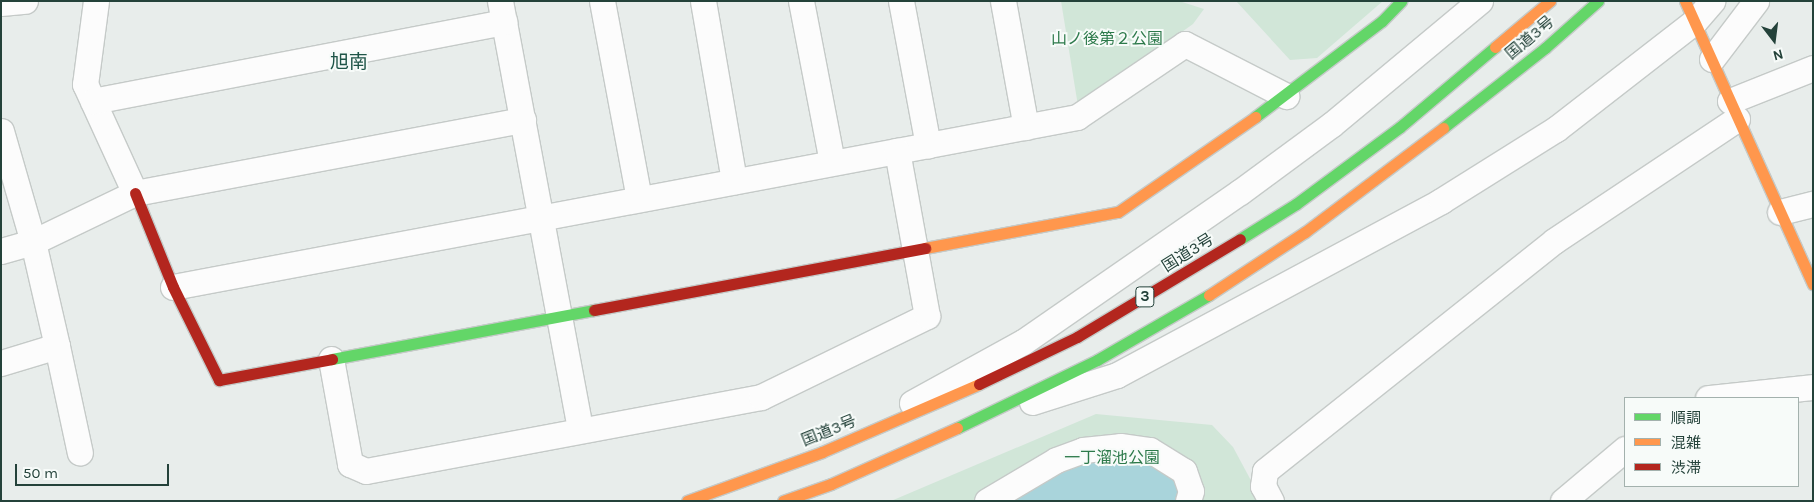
<!DOCTYPE html>
<meta charset="utf-8">
<style>
body{margin:0}
#map{position:relative;width:1814px;height:502px;overflow:hidden;background:#e8edeb;font-family:Karla,"Noto Sans JP",sans-serif}
div>[style]{position:absolute}
.green>*{inset:0;background:#d1e6d8}
.water>*{inset:0;background:#a9d4db}
.roads{filter:drop-shadow(1px 0 #c5cac8) drop-shadow(-1px 0 #c5cac8) drop-shadow(0 1px #c5cac8) drop-shadow(0 -1px #c5cac8)}
.street>*{height:25px;margin:-12.5px;padding:0 12.5px;transform-origin:12.5px;border-radius:12.5px;background:#fcfcfc}
.fast>*{height:11px;margin:-5.5px;padding:0 5.5px;transform-origin:5.5px;border-radius:5.5px;background:#63d668}
.slow>*{height:11px;margin:-5.5px;padding:0 5.5px;transform-origin:5.5px;border-radius:5.5px;background:#ff974d}
.jam>*{height:11px;margin:-5.5px;padding:0 5.5px;transform-origin:5.5px;border-radius:5.5px;background:#b3261e}
span{translate:-50% -50%;white-space:nowrap;text-align:center;line-height:1.15;-webkit-text-stroke:4px #f7fbf9;paint-order:stroke}
.shield-label span{padding:1px 4px;background:#f7fbf9;border:1px solid;border-radius:4px;-webkit-text-stroke-width:0}
.shield-label{font-size:15px;color:#24423a;font-weight:700}
.street-label{font-size:16px;color:#24423a}
.park-label{font-size:16px;color:#2d7a4b}
.quarter-label{font-size:19px;color:#1f5548}
.frame{position:absolute;inset:0;border:2px solid #24423a;pointer-events:none}
.legend{position:absolute;left:1624px;top:397px;width:175px;height:90px;box-sizing:border-box;background:#f7fbf9;border:1px solid #a3b1ad;margin:0;padding:6px 9px;list-style:none;font-size:15px;color:#24423a}
.legend li{display:flex;align-items:center;gap:10px;height:25px}
.legend b{width:25px;border:1px solid #a3b1ad}
.north{position:absolute;left:1749px;top:15px;width:50px;height:50px;-webkit-text-stroke:4px #f7fbf9;paint-order:stroke;rotate:165deg;font-size:14px;font-weight:700;line-height:20px;text-align:center;color:#24423a}
.north::after{content:'';display:block;margin:auto;width:18px;height:22px;background:#24423a;clip-path:polygon(50% 0,100% 100%,50% 72%,0 100%)}
.scale{position:absolute;left:15px;top:464px;width:154px;height:22px;box-sizing:border-box;border:2px solid #24423a;border-top:0;padding-left:6px;font-size:15px;line-height:18px;white-space:nowrap;color:#24423a;-webkit-text-stroke:4px #f7fbf9;paint-order:stroke}
</style>
<div id="map">
<div class="green">
<i style="clip-path:polygon(1061px 1px,1179px 1px,1204px 9px,1193px 24px,1078px 106px)"></i>
<i style="clip-path:polygon(1236px 1px,1383px 1px,1317px 58px,1290px 60px)"></i>
<i style="clip-path:polygon(1096px 414px,1212px 425px,1233px 447px,1262px 501px,891px 501px)"></i>
</div>
<div class="water">
<i style="clip-path:polygon(1117px 456px,1166px 465px,1180px 486px,1176px 501px,1007px 501px,1053px 470px,1087px 459px)"></i>
</div>
<div class="roads">
<div class="street">
<i style="left:96px;top:1px;width:84px;rotate:97.5deg"></i>
<i style="left:85px;top:84px;width:120px;rotate:65.4deg"></i>
<i style="left:500px;top:1px;width:435px;rotate:79.4deg"></i>
<i style="left:602px;top:1px;width:201px;rotate:79.4deg"></i>
<i style="left:703px;top:1px;width:183px;rotate:80.2deg"></i>
<i style="left:801px;top:1px;width:164px;rotate:79.1deg"></i>
<i style="left:901px;top:1px;width:147px;rotate:79.4deg"></i>
<i style="left:1003px;top:1px;width:128px;rotate:79.7deg"></i>
<i style="left:1px;top:3px;width:24px;rotate:-5deg"></i>
<i style="left:1712px;top:59px;width:73px;rotate:-52.8deg"></i>
<i style="left:93px;top:101px;width:419px;rotate:-10.9deg"></i>
<i style="left:1730px;top:101px;width:89px;rotate:-21.7deg"></i>
<i style="left:1px;top:131px;width:116px;rotate:73.9deg"></i>
<i style="left:33px;top:242px;width:113px;rotate:-25.7deg"></i>
<i style="left:135px;top:193px;width:395px;rotate:-10.7deg"></i>
<i style="left:1780px;top:212px;width:34px;rotate:-14deg"></i>
<i style="left:1px;top:251px;width:33px;rotate:-16deg"></i>
<i style="left:33px;top:242px;width:107px;rotate:77deg"></i>
<i style="left:57px;top:346px;width:59px;rotate:163.1deg"></i>
<i style="left:173px;top:287px;width:920px;rotate:-10.65deg"></i>
<i style="left:1077px;top:117px;width:130px;rotate:-34.1deg"></i>
<i style="left:1185px;top:44px;width:114px;rotate:27.2deg"></i>
<i style="left:57px;top:346px;width:109px;rotate:77.9deg"></i>
<i style="left:331px;top:359px;width:107px;rotate:79.7deg"></i>
<i style="left:350px;top:464px;width:17px;rotate:24deg"></i>
<i style="left:366px;top:471px;width:402px;rotate:-10.6deg"></i>
<i style="left:761px;top:397px;width:185px;rotate:-26deg"></i>
<i style="left:927px;top:316px;width:168px;rotate:-100.3deg"></i>
<i style="left:1708px;top:398px;width:106px;rotate:-6deg"></i>
<i style="left:1032px;top:402px;width:89px;rotate:-17.6deg"></i>
<i style="left:1117px;top:375px;width:368px;rotate:-28.2deg"></i>
<i style="left:1441px;top:201px;width:136px;rotate:-32.1deg"></i>
<i style="left:1556px;top:129px;width:175px;rotate:-37.8deg"></i>
<i style="left:1694px;top:22px;width:28px;rotate:-49deg"></i>
<i style="left:912px;top:403px;width:127px;rotate:-28.8deg"></i>
<i style="left:1023px;top:342px;width:264px;rotate:-34.7deg"></i>
<i style="left:1240px;top:192px;width:113px;rotate:-36.4deg"></i>
<i style="left:1331px;top:125px;width:194px;rotate:-39.8deg"></i>
<i style="left:987px;top:501px;width:80px;rotate:-30.7deg"></i>
<i style="left:1056px;top:460px;width:29px;rotate:-20deg"></i>
<i style="left:1083px;top:450px;width:37px;rotate:-6deg"></i>
<i style="left:1120px;top:446px;width:30px;rotate:8deg"></i>
<i style="left:1150px;top:450px;width:40px;rotate:32deg"></i>
<i style="left:1184px;top:471px;width:21px;rotate:71deg"></i>
<i style="left:1191px;top:491px;width:10px;rotate:107deg"></i>
<i style="left:1271px;top:501px;width:17px;rotate:-118deg"></i>
<i style="left:1263px;top:486px;width:15px;rotate:-82deg"></i>
<i style="left:1265px;top:471px;width:369px;rotate:-38.5deg"></i>
<i style="left:1554px;top:241px;width:220px;rotate:-33.7deg"></i>
<i style="left:1563px;top:501px;width:81px;rotate:-40deg"></i>
</div>
<div class="fast">
<i style="left:1255px;top:117px;width:159px;rotate:-37.1deg"></i>
<i style="left:1382px;top:21px;width:28px;rotate:-46deg"></i>
<i style="left:1443px;top:128px;width:130px;rotate:-38.1deg"></i>
<i style="left:1545px;top:48px;width:71px;rotate:-41.6deg"></i>
<i style="left:1240px;top:239px;width:66px;rotate:-32deg"></i>
<i style="left:1296px;top:204px;width:129px;rotate:-36.5deg"></i>
<i style="left:1400px;top:127px;width:124px;rotate:-40.1deg"></i>
<i style="left:332px;top:359px;width:267px;rotate:-10.6deg"></i>
<i style="left:957px;top:428px;width:156px;rotate:-25.9deg"></i>
<i style="left:1097px;top:360px;width:129px;rotate:-30.1deg"></i>
</div>
<div class="slow">
<i style="left:1685px;top:1px;width:311px;rotate:65.7deg"></i>
<i style="left:1495px;top:47px;width:72px;rotate:-39.9deg"></i>
<i style="left:925px;top:248px;width:196px;rotate:-10.6deg"></i>
<i style="left:1118px;top:212px;width:167px;rotate:-34.7deg"></i>
<i style="left:1209px;top:295px;width:115px;rotate:-33.3deg"></i>
<i style="left:1305px;top:232px;width:173px;rotate:-37deg"></i>
<i style="left:687px;top:501px;width:144px;rotate:-19.9deg"></i>
<i style="left:822px;top:452px;width:171px;rotate:-23.4deg"></i>
<i style="left:783px;top:501px;width:51px;rotate:-19.5deg"></i>
<i style="left:831px;top:484px;width:138px;rotate:-24deg"></i>
</div>
<div class="jam">
<i style="left:135px;top:193px;width:101px;rotate:68deg"></i>
<i style="left:173px;top:287px;width:104px;rotate:63.7deg"></i>
<i style="left:219px;top:380px;width:115px;rotate:-10.5deg"></i>
<i style="left:594px;top:310px;width:337px;rotate:-10.6deg"></i>
<i style="left:979px;top:384px;width:109px;rotate:-25.6deg"></i>
<i style="left:1077px;top:337px;width:190px;rotate:-31deg"></i>
</div>
</div>
<div class="shield-label">
<span style="left:1145px;top:297px">3</span>
</div>
<div class="street-label">
<span style="left:1530px;top:38px;rotate:-40deg">国道3号</span>
<span style="left:1188px;top:253px;rotate:-32deg">国道3号</span>
<span style="left:829px;top:431px;rotate:-22deg">国道3号</span>
</div>
<div class="park-label">
<span style="left:1107px;top:39px">山ノ後第２公園</span>
<span style="left:1112px;top:458px">一丁溜池公園</span>
</div>
<div class="quarter-label">
<span style="left:349px;top:63px">旭南</span>
</div>
<div class="frame"></div>
<ul class="legend">
<li><b style="height:6px;background:#63d668"></b>順調</li>
<li><b style="height:6px;background:#ff974d"></b>混雑</li>
<li><b style="height:6px;background:#b3261e"></b>渋滞</li>
</ul>
<div class="north">N</div>
<div class="scale">50 m</div>
</div>
